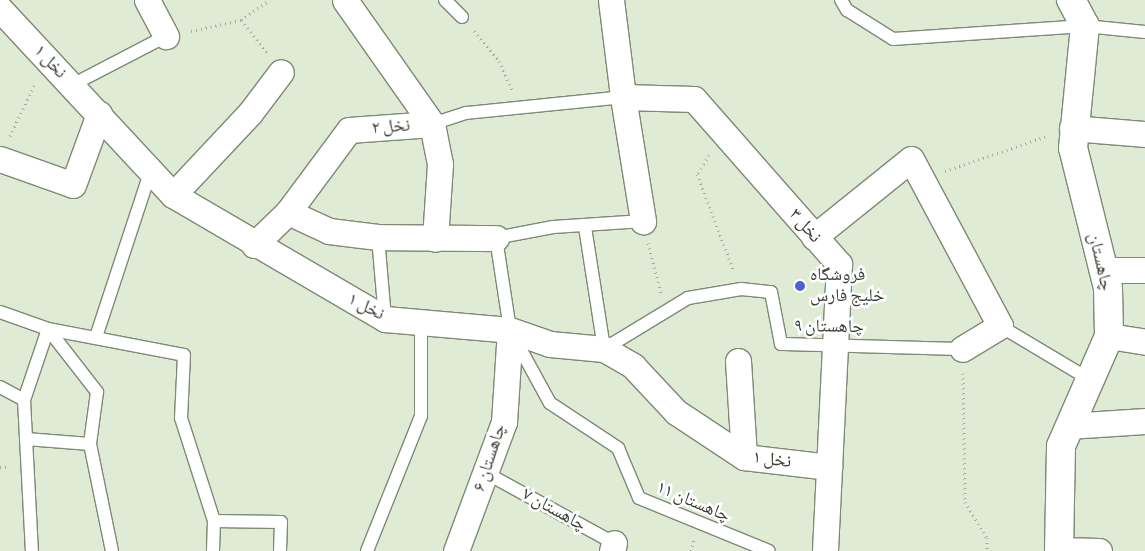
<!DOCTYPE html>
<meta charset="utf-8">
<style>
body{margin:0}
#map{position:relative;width:1145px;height:551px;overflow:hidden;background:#dfebd4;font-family:"Sofia Sans Condensed","Noto Naskh Arabic",sans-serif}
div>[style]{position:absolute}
.path>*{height:3px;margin-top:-1.5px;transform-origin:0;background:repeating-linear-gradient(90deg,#a4ad9b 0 1px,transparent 0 5px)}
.roads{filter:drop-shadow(1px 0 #7f8974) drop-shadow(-1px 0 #7f8974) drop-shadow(0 1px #7f8974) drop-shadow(0 -1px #7f8974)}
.service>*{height:12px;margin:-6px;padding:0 6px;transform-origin:6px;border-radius:6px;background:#fff}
.minor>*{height:25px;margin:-12.5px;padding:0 12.5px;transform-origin:12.5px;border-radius:12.5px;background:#fff}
.tertiary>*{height:28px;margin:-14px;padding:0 14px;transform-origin:14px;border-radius:14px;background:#fff}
.dots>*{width:14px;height:14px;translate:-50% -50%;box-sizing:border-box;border:2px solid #fff;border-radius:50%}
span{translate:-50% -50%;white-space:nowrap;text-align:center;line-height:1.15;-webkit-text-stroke:5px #fff;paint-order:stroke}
.street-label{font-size:18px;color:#3a3e35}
.poi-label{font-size:18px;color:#3a3e35}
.left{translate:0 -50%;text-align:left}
</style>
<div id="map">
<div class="path">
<i style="left:241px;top:20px;width:42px;rotate:51.8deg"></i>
<i style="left:191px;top:31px;width:51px;rotate:-12.4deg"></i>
<i style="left:241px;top:20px;width:35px;rotate:-35deg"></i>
<i style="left:474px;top:31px;width:39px;rotate:50deg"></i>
<i style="left:499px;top:61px;width:32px;rotate:66deg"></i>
<i style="left:10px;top:136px;width:59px;rotate:-64.7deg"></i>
<i style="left:709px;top:155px;width:22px;rotate:122deg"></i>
<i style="left:697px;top:174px;width:105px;rotate:69.3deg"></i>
<i style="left:945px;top:171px;width:108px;rotate:-18.9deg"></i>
<i style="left:648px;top:243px;width:52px;rotate:75.4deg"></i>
<i style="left:963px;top:373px;width:129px;rotate:89.1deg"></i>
<i style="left:965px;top:502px;width:42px;rotate:58.6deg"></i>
<i style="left:987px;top:538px;width:13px;rotate:90deg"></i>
<i style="left:0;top:467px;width:9px"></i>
<i style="left:691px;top:551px;width:12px;rotate:-76deg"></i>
</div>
<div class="roads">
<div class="service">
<i style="left:445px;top:0;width:24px;rotate:45deg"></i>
<i style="left:841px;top:0;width:12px;rotate:59deg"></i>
<i style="left:847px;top:10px;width:54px;rotate:32.2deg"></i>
<i style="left:893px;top:39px;width:192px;rotate:-3.9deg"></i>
<i style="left:1085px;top:26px;width:60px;rotate:5.7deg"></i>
<i style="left:72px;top:85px;width:106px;rotate:-27.5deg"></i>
<i style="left:432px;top:124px;width:36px;rotate:-18deg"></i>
<i style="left:466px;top:113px;width:158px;rotate:-5.8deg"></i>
<i style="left:643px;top:221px;width:90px;rotate:176.2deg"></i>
<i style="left:553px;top:227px;width:58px;rotate:169.1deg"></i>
<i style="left:496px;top:238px;width:93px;rotate:81.3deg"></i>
<i style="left:510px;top:330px;width:83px;rotate:61.3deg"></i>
<i style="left:550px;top:403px;width:82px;rotate:33.5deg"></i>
<i style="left:618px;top:448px;width:54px;rotate:67.2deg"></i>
<i style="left:639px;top:498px;width:140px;rotate:22.2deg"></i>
<i style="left:585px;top:227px;width:123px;rotate:81.1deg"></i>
<i style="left:604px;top:349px;width:98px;rotate:-31.3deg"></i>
<i style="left:688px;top:298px;width:54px;rotate:-9.6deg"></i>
<i style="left:741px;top:289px;width:30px;rotate:6deg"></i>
<i style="left:771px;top:292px;width:53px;rotate:79.1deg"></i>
<i style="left:781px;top:344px;width:181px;rotate:1.6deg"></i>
<i style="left:378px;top:237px;width:82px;rotate:85.1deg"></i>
<i style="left:0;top:312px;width:51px;rotate:19.5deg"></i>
<i style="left:48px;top:329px;width:80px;rotate:52.1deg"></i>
<i style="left:97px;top:392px;width:52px;rotate:97.7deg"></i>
<i style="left:90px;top:444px;width:109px;rotate:78.4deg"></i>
<i style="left:1000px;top:326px;width:104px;rotate:30.8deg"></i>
<i style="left:96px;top:337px;width:176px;rotate:-71.8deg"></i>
<i style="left:0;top:387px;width:27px;rotate:28deg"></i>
<i style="left:24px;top:400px;width:151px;rotate:87deg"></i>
<i style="left:24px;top:400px;width:75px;rotate:-71.3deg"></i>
<i style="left:48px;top:329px;width:138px;rotate:10.8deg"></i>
<i style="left:184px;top:355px;width:63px;rotate:92.7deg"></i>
<i style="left:181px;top:418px;width:108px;rotate:72.2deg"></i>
<i style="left:214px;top:521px;width:30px;rotate:92deg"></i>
<i style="left:26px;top:439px;width:64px;rotate:4.5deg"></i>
<i style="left:486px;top:473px;width:146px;rotate:28.7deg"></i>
<i style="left:214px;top:521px;width:67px;rotate:0.9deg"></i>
<i style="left:281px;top:522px;width:29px;rotate:92deg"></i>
<i style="left:367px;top:551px;width:145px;rotate:-68.2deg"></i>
<i style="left:421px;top:416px;width:91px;rotate:-90deg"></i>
</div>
<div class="minor">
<i style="left:147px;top:0;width:41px;rotate:62.2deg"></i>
<i style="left:611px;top:0;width:98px;rotate:82.9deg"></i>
<i style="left:623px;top:97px;width:71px;rotate:1.6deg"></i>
<i style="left:694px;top:99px;width:220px;rotate:48.7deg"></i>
<i style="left:839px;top:264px;width:287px;rotate:92.8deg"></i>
<i style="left:0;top:9px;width:254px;rotate:47.1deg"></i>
<i style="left:173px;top:195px;width:246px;rotate:30.3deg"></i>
<i style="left:385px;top:319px;width:125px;rotate:5deg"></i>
<i style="left:510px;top:330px;width:42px;rotate:19.3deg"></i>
<i style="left:550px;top:344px;width:54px;rotate:5.3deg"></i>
<i style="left:604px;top:349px;width:34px;rotate:30deg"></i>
<i style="left:633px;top:366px;width:63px;rotate:46.9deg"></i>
<i style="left:676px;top:412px;width:82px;rotate:33.5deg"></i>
<i style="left:744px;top:457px;width:86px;rotate:6.7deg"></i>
<i style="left:623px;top:97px;width:126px;rotate:80.8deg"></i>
<i style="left:432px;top:124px;width:41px;rotate:78.7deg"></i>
<i style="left:440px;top:164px;width:75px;rotate:93.8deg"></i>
<i style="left:1072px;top:128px;width:73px;rotate:4.7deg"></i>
<i style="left:0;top:159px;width:77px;rotate:19.6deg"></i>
<i style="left:73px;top:185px;width:76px;rotate:-69.9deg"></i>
<i style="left:173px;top:195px;width:112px;rotate:-46.8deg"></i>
<i style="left:250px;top:113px;width:51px;rotate:-52.9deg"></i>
<i style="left:288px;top:212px;width:45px;rotate:24.9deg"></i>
<i style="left:329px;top:231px;width:49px;rotate:7deg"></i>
<i style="left:378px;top:237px;width:118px;rotate:0.5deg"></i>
<i style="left:814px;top:237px;width:124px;rotate:-38.8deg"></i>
<i style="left:911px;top:159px;width:189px;rotate:61.9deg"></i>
<i style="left:1000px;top:326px;width:44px;rotate:148.8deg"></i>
<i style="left:254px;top:245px;width:47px;rotate:-44.1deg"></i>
<i style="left:288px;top:212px;width:102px;rotate:-53.4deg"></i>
<i style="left:349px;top:130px;width:83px;rotate:-4.1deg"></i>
<i style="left:432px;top:124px;width:151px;rotate:-125.1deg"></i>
<i style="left:1103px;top:270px;width:42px"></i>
<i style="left:1109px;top:336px;width:36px;rotate:9deg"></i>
<i style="left:738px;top:361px;width:96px;rotate:86.4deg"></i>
<i style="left:1068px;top:426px;width:77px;rotate:-3.7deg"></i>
<i style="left:1059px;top:550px;width:40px;rotate:1.4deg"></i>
<i style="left:456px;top:551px;width:138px;rotate:-69.6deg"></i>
<i style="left:504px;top:422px;width:92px;rotate:-86.3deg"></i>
<i style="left:612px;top:551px;width:8px;rotate:-76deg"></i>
</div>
<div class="tertiary">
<i style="left:1059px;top:551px;width:105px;rotate:-88.9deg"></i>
<i style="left:1061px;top:446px;width:120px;rotate:-66.4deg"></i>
<i style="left:1109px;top:336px;width:48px;rotate:-91.2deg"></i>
<i style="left:1108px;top:288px;width:144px;rotate:-104deg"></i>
<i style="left:1073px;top:148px;width:123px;rotate:-84.4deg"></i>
<i style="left:1085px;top:26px;width:30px;rotate:-118deg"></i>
</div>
</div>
<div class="dots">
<i style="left:800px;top:286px;background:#515fd5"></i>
</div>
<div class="street-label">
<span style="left:50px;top:62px;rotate:46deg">نخل ۱</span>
<span style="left:391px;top:127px;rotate:-4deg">نخل ۲</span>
<span style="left:805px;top:226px;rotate:49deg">نخل ۳</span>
<span style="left:1100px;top:262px;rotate:77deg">چاهستان</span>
<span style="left:366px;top:307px;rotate:27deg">نخل ۱</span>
<span style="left:829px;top:327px;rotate:1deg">چاهستان ۹</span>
<span style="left:490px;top:458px;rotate:-72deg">چاهستان ۶</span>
<span style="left:772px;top:460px;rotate:7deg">نخل ۱</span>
<span style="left:693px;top:502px;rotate:23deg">چاهستان ۱۱</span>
<span style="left:554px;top:510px;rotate:29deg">چاهستان ۷</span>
</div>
<div class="poi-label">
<span class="left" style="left:810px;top:286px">فروشگاه<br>خلیج فارس</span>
</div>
</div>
